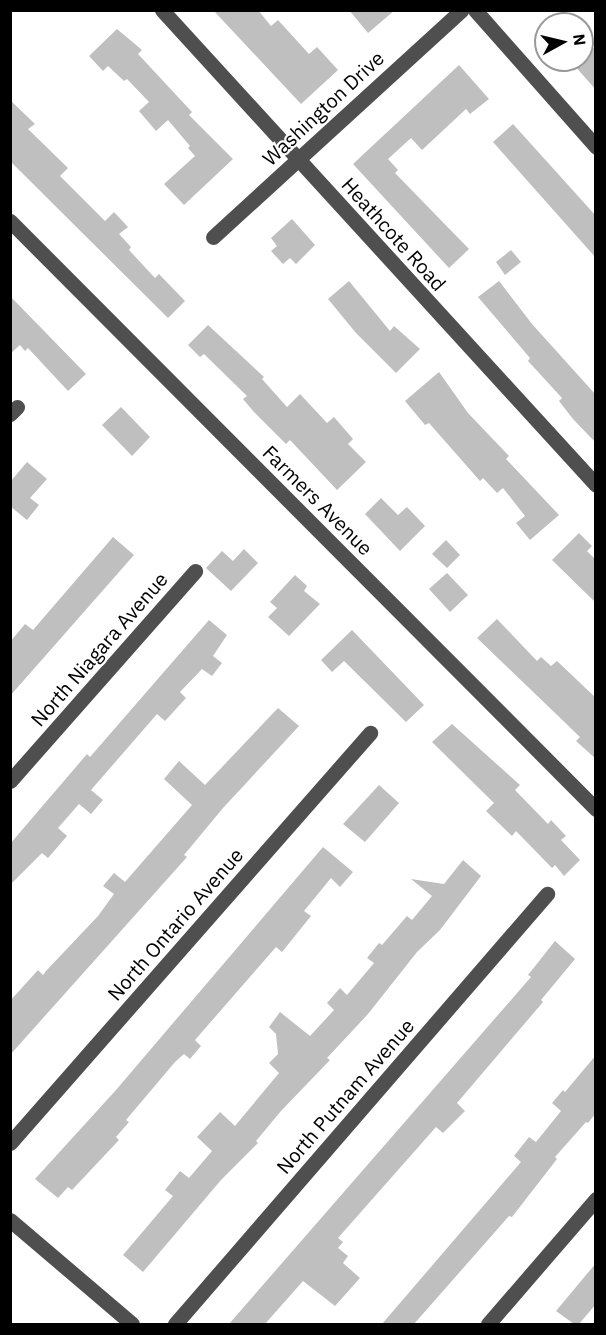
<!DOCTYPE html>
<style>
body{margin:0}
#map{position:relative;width:606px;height:1335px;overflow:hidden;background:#fff;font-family:"IBM Plex Sans",sans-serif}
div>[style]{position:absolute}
.building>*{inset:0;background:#bfbfbf}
.minor>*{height:15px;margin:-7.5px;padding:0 7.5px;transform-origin:7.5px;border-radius:7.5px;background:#4f4f4f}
span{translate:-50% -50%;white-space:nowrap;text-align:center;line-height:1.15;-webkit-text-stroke:4.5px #fff;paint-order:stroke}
.street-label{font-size:20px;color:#000}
.frame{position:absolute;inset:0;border:12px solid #000;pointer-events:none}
.north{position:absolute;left:534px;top:12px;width:60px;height:60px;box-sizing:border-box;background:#fff;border:2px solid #999;border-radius:50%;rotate:82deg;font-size:16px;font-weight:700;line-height:24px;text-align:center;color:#000}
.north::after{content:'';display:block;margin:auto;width:21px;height:27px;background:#000;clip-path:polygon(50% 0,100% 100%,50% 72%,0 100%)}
</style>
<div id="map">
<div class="building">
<i style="clip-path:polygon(213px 10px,258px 10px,271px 26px,278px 20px,309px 54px,317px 47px,338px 70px,301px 104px)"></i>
<i style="clip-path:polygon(349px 10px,395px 10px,368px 33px)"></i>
<i style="clip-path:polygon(117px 29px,142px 50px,138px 54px,192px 112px,189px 115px,233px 159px,184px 205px,164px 184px,195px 156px,188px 148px,190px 146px,168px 120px,156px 131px,139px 111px,149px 102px,127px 79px,124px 81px,108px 66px,103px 71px,89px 56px)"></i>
<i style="clip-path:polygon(596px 46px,596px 90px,574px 65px)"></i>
<i style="clip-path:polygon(459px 65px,489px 99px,470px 114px,466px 109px,422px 150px,411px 138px,388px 159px,398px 170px,395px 173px,469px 249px,449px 268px,353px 164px)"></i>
<i style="clip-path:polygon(10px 100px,35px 124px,28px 129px,68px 168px,60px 176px,105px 221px,114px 212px,128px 227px,119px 234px,131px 247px,129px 250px,155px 278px,159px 274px,185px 301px,168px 318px,10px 161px)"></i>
<i style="clip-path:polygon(513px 124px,596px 216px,596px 258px,493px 142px)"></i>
<i style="clip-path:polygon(292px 219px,315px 245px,296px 264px,290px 258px,283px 264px,271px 251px,277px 246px,271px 238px)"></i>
<i style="clip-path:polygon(511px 250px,521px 262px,505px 275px,496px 262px)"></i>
<i style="clip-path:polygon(349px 281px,390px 331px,394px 326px,420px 349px,396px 373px,356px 333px,328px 299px)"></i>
<i style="clip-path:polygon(499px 281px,532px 324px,596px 395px,596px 443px,573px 419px,559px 401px,562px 398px,528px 361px,530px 358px,478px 297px)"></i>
<i style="clip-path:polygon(10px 296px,86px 374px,68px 391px,28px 348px,25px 351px,20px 345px,10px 354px)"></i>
<i style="clip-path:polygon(208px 325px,264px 377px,262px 379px,287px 407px,300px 394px,327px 423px,334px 417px,353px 439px,348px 444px,366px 462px,337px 490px,290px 440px,286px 444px,254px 412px,243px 399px,247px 396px,204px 354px,200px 357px,188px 345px)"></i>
<i style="clip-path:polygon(439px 372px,468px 413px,509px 456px,506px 459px,559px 515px,530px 540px,516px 523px,525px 516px,503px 488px,497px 493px,483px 478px,480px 481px,429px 423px,425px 425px,405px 401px)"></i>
<i style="clip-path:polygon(121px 407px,150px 437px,132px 456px,102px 425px)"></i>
<i style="clip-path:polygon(27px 462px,47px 479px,30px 498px,39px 505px,27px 520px,10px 506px,10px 482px)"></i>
<i style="clip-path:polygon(381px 498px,398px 515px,407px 507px,425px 526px,400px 551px,365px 514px)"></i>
<i style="clip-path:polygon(579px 533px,592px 546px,587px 551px,596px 560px,596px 603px,552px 560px)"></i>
<i style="clip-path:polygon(113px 537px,134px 555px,10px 696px,10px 642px,25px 624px,33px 630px)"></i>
<i style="clip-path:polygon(446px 540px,460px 555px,447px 568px,432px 554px)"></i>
<i style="clip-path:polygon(244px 549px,258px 563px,231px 591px,206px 568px,222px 551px,233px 561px)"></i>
<i style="clip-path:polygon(447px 573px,468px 595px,450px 612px,429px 589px)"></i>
<i style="clip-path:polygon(295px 575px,307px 586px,304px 591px,320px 604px,289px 636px,268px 617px,277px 608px,270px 602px)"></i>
<i style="clip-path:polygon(497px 619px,537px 661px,541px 657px,551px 666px,557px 661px,596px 698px,596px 759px,576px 741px,580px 737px,477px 638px)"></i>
<i style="clip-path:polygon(209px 620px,227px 635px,213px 656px,222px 663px,212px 676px,202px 669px,180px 692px,186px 698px,165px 721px,157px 714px,91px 790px,103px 800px,91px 814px,79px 804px,58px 828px,67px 836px,48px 858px,42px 853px,10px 885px,10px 844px,87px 754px,90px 757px)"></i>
<i style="clip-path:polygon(352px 630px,424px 705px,406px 722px,344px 661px,332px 672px,321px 660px)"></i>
<i style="clip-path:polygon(278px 708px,299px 726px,223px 808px,184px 855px,187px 857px,10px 1055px,10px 1001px,38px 970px,43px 975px,46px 971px,98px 916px,114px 894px,103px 886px,114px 873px,125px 882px,192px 805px,164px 779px,179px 761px,205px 785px)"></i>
<i style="clip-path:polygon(452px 724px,520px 785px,515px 790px,548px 824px,551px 820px,566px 836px,561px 840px,580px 860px,564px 876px,555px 865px,552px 868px,516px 831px,512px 836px,486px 811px,494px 803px,432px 742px)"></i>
<i style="clip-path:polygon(379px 785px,399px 803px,365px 842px,343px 824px)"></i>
<i style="clip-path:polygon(323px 847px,353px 872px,340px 887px,331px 878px,304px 911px,311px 916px,282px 952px,276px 947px,195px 1040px,201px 1046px,190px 1059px,184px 1054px,175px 1062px,126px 1120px,129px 1122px,116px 1137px,119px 1140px,72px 1190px,68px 1187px,58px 1198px,35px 1179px,116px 1090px)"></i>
<i style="clip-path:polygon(463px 860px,481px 876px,440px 930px,417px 952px,368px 1014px,327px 1058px,330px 1060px,281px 1111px,256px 1141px,258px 1143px,221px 1180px,143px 1272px,123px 1255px,173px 1196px,165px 1190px,180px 1171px,189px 1178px,212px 1151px,197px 1137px,220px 1112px,235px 1126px,279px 1073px,269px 1063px,278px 1054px,276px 1034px,269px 1027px,280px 1012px,310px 1036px,334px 1010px,327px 1003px,340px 988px,347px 995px,374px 963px,367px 958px,379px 943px,382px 945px,407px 916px,412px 920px,432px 896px,411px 879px,444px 884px)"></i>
<i style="clip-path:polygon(555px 941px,575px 959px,541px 1000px,543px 1002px,457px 1103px,465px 1111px,443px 1133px,436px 1127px,338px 1238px,343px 1242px,338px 1248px,348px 1256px,343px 1263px,360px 1278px,335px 1306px,303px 1281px,265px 1324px,229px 1324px,531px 977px,528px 975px)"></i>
<i style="clip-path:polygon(596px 1055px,596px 1113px,588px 1123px,586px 1122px,555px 1157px,557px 1159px,512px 1217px,509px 1216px,414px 1324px,382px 1324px,521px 1162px,514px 1156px,529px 1137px,536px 1142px,561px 1111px,552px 1103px,563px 1090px,565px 1092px)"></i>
<i style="clip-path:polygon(596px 1263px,596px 1304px,579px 1324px,574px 1324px,556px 1311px)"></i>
</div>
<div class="minor">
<i style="left:162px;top:10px;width:643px;rotate:47.58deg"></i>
<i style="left:475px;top:10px;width:183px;rotate:48.5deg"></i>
<i style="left:10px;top:221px;width:830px;rotate:45.1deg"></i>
<i style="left:213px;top:237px;width:337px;rotate:-42.4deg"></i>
<i style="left:10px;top:414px;width:10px;rotate:-45deg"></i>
<i style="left:10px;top:781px;width:280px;rotate:-48.6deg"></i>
<i style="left:10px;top:1143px;width:546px;rotate:-48.72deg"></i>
<i style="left:10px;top:1220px;width:160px;rotate:40.4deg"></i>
<i style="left:175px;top:1324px;width:569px;rotate:-49.14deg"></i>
<i style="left:488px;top:1324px;width:165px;rotate:-49.2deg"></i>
</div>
<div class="street-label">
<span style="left:323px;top:108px;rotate:-43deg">Washington Drive</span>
<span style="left:394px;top:234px;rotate:48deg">Heathcote Road</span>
<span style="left:318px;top:500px;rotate:45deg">Farmers Avenue</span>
<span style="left:99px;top:649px;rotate:-49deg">North Niagara Avenue</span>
<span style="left:175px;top:924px;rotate:-49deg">North Ontario Avenue</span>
<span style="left:345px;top:1096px;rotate:-49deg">North Putnam Avenue</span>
</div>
<div class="frame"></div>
<div class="north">N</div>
</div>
